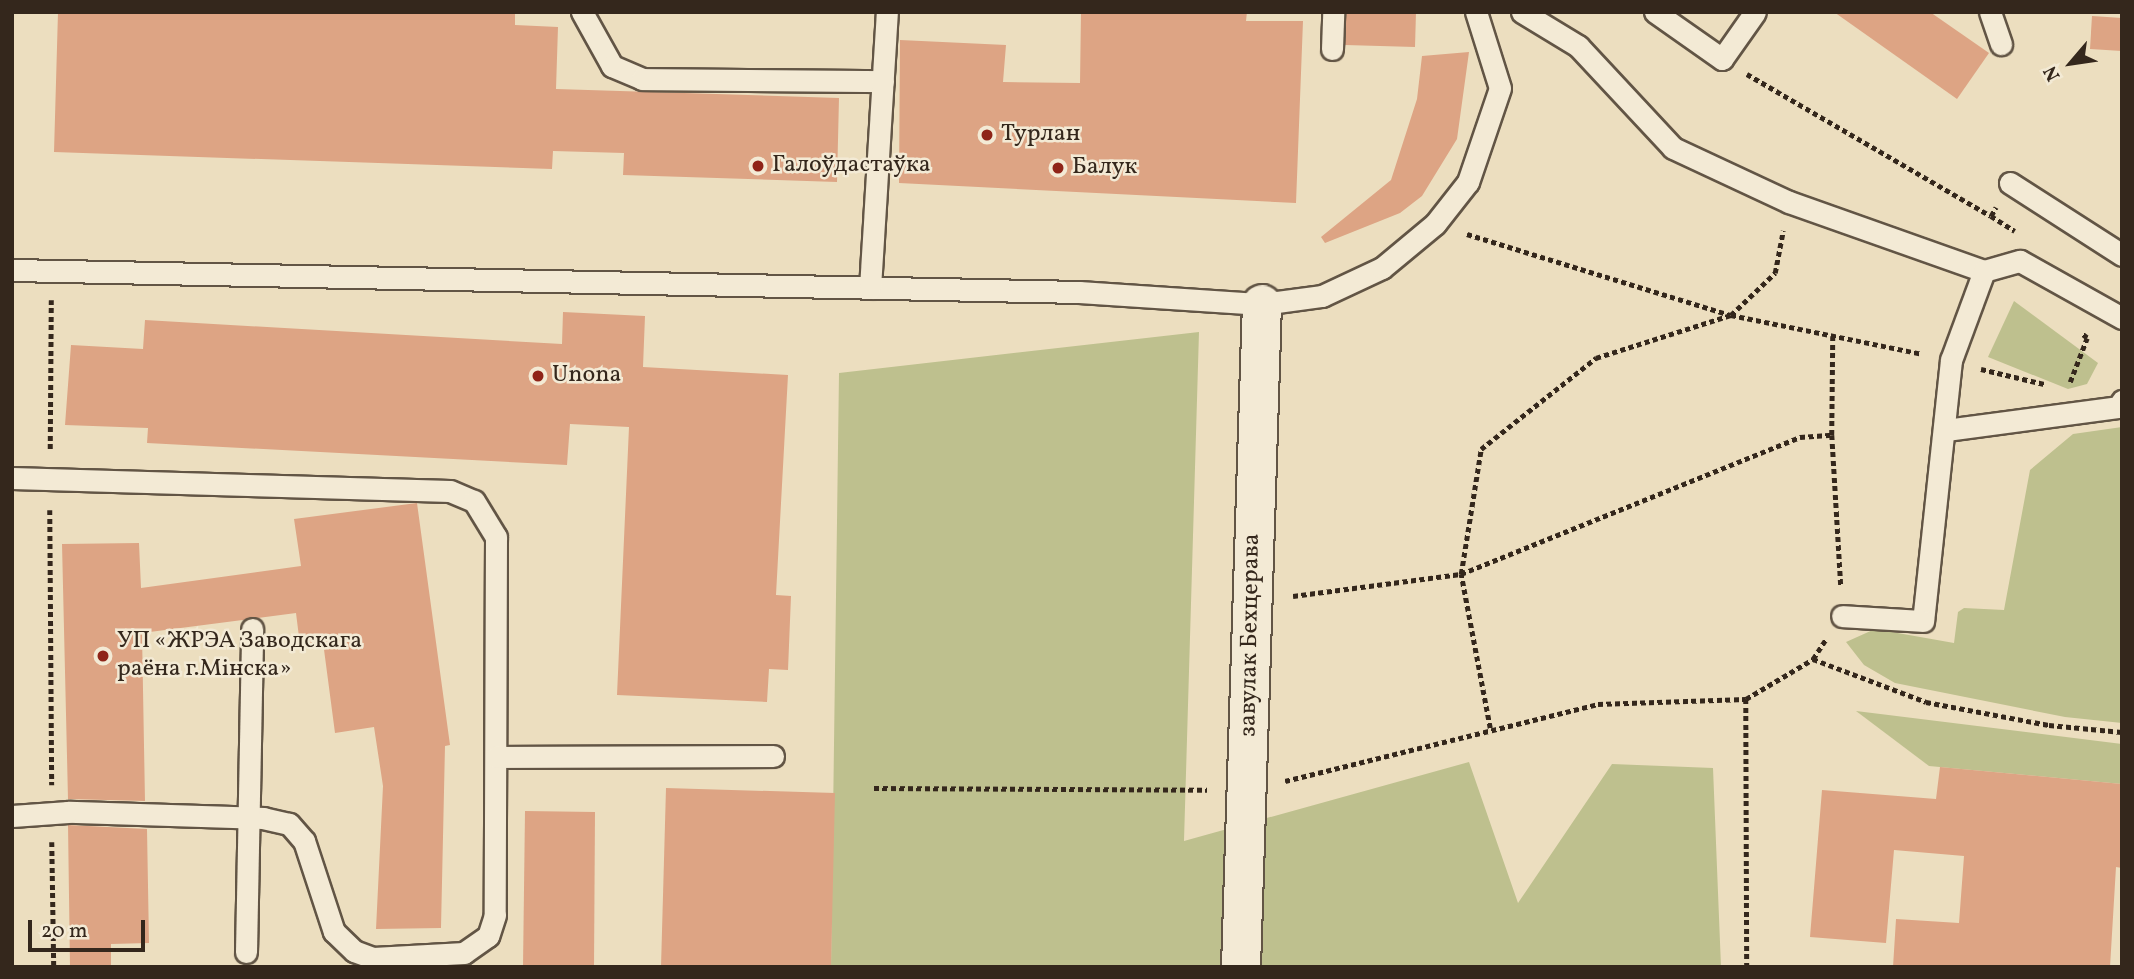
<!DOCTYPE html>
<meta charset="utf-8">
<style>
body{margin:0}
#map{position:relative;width:2134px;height:979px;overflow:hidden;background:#ecdebf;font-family:Vollkorn,serif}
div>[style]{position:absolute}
.green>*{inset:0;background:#bec08e}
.building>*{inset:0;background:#dda484}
.path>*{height:4.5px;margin-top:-2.25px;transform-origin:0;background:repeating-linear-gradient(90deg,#34271c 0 5px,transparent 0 8.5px)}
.roads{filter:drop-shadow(2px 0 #625545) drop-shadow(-2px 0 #625545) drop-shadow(0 2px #625545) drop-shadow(0 -2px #625545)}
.service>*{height:21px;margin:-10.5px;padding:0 10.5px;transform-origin:10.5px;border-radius:10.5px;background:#f3ead5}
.minor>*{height:38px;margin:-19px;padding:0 19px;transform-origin:19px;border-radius:19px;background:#f3ead5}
.dots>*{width:19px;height:19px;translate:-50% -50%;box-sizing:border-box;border:4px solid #f3ead5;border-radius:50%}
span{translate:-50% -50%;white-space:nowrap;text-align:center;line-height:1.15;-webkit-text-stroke:5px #f3ead5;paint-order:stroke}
.poi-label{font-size:24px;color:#34271c}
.left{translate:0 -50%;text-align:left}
.street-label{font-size:24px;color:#34271c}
.frame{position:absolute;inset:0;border:14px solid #34271c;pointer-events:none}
.north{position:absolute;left:2036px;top:28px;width:70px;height:70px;-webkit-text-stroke:5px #f3ead5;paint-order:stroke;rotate:241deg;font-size:19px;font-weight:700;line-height:28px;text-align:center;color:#34271c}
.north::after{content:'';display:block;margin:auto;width:24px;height:32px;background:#34271c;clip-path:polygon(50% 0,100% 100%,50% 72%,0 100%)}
.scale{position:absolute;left:28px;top:920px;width:117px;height:32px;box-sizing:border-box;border:4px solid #34271c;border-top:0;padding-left:9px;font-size:21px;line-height:24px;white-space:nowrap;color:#34271c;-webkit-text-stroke:5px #f3ead5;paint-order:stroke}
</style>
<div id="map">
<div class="green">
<i style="clip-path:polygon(2014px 301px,2098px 363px,2087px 384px,2068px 389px,1988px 357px)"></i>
<i style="clip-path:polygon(1199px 332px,1184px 841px,1469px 762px,1518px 903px,1612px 764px,1713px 768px,1721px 967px,831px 967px,839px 373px)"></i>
<i style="clip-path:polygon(2122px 427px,2122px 723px,2065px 717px,1895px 683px,1864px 665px,1846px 642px,1875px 629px,1954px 643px,1958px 612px,1964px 608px,2004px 610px,2030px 470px,2073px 434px)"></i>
<i style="clip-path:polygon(1856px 711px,2122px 744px,2122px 784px,1929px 766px)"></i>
</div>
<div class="building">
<i style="clip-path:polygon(58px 12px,515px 12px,515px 25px,558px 27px,556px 89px,839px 98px,837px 182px,623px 175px,624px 153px,553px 151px,552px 169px,54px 152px)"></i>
<i style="clip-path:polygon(1081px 12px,1247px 12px,1246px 21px,1303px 21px,1296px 203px,899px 183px,900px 40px,1006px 45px,1003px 82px,1080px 83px)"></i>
<i style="clip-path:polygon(1346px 12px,1416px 12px,1415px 47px,1345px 45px)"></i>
<i style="clip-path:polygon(1834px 12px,1930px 12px,1989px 53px,1957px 99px)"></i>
<i style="clip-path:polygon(2092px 16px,2122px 18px,2122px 51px,2090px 49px)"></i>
<i style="clip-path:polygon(1469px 52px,1457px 139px,1422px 196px,1400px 213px,1325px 243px,1321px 237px,1391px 180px,1417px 99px,1422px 56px)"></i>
<i style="clip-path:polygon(563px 312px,645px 316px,643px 367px,788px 375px,776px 595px,791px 596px,788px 670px,769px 669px,767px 702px,617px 695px,629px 427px,570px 424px,567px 465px,147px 443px,148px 428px,65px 425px,71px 345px,143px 349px,145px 320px,562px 344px)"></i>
<i style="clip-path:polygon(417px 503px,450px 745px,445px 746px,441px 928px,376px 929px,383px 786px,374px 727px,335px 733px,323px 642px,300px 645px,296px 613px,142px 633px,145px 801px,68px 799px,62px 544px,139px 543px,141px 588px,301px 566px,294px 519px)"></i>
<i style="clip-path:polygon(1940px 767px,2122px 784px,2122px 868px,2116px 867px,2110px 967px,1893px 967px,1896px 919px,1959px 923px,1964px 856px,1894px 850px,1886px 943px,1810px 937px,1822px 790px,1936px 799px)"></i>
<i style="clip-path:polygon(666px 788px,835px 793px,831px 967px,661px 967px)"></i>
<i style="clip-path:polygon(525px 811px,595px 812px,594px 967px,523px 967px)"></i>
<i style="clip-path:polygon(68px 825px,147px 829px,149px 943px,111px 944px,111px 967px,70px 967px)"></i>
</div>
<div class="path">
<i style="left:1747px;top:74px;width:282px;rotate:30.2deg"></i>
<i style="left:1991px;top:216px;width:10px;rotate:-61deg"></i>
<i style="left:1991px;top:216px;width:28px;rotate:32deg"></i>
<i style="left:1467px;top:234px;width:276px;rotate:17.1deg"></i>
<i style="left:1731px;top:315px;width:195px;rotate:11.5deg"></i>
<i style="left:1833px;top:336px;width:99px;rotate:90.6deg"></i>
<i style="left:1832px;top:435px;width:152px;rotate:86.6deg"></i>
<i style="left:1981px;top:369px;width:65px;rotate:13.4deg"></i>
<i style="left:2070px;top:382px;width:47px;rotate:-68.9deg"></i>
<i style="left:2087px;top:338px;width:6px;rotate:-141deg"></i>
<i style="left:50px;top:449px;width:149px;rotate:-89.6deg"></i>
<i style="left:50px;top:510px;width:275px;rotate:89.6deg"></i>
<i style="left:1293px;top:596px;width:169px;rotate:-7.5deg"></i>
<i style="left:1461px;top:574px;width:366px;rotate:-22deg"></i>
<i style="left:1800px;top:437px;width:32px;rotate:-4deg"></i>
<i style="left:1813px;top:659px;width:121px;rotate:20.8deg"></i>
<i style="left:1926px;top:702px;width:125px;rotate:10.6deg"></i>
<i style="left:2049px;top:725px;width:73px;rotate:5.5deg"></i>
<i style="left:1746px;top:699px;width:268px;rotate:89.8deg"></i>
<i style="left:1490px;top:728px;width:157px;rotate:-100.7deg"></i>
<i style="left:1461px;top:574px;width:127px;rotate:-80.9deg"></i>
<i style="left:1481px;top:449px;width:147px;rotate:-38.4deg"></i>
<i style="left:1596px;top:358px;width:142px;rotate:-17.7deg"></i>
<i style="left:1731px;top:315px;width:61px;rotate:-43.7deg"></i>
<i style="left:1775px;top:273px;width:43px;rotate:-79.2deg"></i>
<i style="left:1285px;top:781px;width:322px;rotate:-13.8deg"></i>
<i style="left:1598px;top:704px;width:148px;rotate:-1.9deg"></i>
<i style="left:1746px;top:699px;width:78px;rotate:-30.8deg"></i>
<i style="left:1813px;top:659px;width:24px;rotate:-57deg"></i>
<i style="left:874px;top:788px;width:333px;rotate:0.3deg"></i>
<i style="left:52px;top:842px;width:125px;rotate:89.1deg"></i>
</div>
<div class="roads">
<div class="service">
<i style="left:582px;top:12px;width:62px;rotate:60.9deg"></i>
<i style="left:612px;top:66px;width:33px;rotate:23deg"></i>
<i style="left:642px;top:79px;width:241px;rotate:0.5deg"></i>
<i style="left:1522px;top:12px;width:66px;rotate:31.3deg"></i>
<i style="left:1578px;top:46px;width:139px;rotate:47deg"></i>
<i style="left:1673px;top:148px;width:128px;rotate:25deg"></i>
<i style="left:1789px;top:202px;width:207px;rotate:19.5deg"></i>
<i style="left:1984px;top:271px;width:95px;rotate:110.3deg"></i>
<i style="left:1951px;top:360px;width:262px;rotate:96.1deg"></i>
<i style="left:1923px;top:621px;width:81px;rotate:-176.5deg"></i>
<i style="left:1655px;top:12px;width:82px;rotate:35deg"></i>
<i style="left:1722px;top:59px;width:57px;rotate:-54.9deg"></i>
<i style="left:1990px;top:12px;width:34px;rotate:71deg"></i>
<i style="left:1332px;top:49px;width:37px;rotate:-88deg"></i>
<i style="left:2010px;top:183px;width:133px;rotate:32.7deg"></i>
<i style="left:12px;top:270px;width:1067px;rotate:1.18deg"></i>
<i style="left:1079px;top:292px;width:183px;rotate:3.8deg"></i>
<i style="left:1262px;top:304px;width:61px;rotate:-7.6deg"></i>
<i style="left:1322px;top:296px;width:66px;rotate:-25deg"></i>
<i style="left:1382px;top:268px;width:69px;rotate:-39.7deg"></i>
<i style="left:1435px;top:224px;width:53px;rotate:-51.8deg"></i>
<i style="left:1468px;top:182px;width:99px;rotate:-71.2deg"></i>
<i style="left:1500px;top:88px;width:80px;rotate:-107.5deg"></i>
<i style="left:1984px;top:271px;width:37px;rotate:-16deg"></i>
<i style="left:2020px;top:261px;width:117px;rotate:29.2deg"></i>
<i style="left:870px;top:288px;width:277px;rotate:-86.5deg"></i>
<i style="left:1946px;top:430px;width:175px;rotate:-7.6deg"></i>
<i style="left:2119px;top:407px;width:7px;rotate:-63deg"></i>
<i style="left:12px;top:478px;width:438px;rotate:1.7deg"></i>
<i style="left:450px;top:491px;width:26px;rotate:23deg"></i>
<i style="left:474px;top:501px;width:42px;rotate:58.6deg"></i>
<i style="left:496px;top:537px;width:378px;rotate:90.2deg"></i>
<i style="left:495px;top:915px;width:22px;rotate:108deg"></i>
<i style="left:488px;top:936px;width:29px;rotate:145deg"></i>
<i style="left:464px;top:953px;width:91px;rotate:176.9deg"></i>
<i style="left:373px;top:958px;width:20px;rotate:-160deg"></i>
<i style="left:354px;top:951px;width:28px;rotate:-136deg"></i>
<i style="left:334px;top:932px;width:96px;rotate:-108.2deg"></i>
<i style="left:304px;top:841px;width:23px;rotate:-131deg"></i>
<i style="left:289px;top:824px;width:26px;rotate:-167deg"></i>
<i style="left:264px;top:818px;width:196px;rotate:-178.2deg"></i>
<i style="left:68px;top:812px;width:56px;rotate:175.9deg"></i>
<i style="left:496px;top:757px;width:277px;rotate:-0.2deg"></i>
<i style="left:246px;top:952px;width:323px;rotate:-88.9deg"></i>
</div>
<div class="minor">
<i style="left:1241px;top:967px;width:663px;rotate:-88.19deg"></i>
</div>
</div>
<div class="dots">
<i style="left:987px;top:135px;background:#8f2418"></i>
<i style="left:758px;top:166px;background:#8f2418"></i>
<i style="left:1058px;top:168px;background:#8f2418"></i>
<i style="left:538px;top:376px;background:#8f2418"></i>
<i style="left:103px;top:656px;background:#8f2418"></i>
</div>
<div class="poi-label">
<span class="left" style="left:1001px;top:135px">Турлан</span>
<span class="left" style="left:772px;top:166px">Галоўдастаўка</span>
<span class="left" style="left:1072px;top:168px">Балук</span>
<span class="left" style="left:552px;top:376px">Unona</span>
<span class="left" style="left:117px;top:656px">УП «ЖРЭА Заводскага<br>раёна г.Мінска»</span>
</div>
<div class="street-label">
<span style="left:1251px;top:635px;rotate:-89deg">завулак Бехцерава</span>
</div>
<div class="frame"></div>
<div class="north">N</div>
<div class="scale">20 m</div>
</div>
